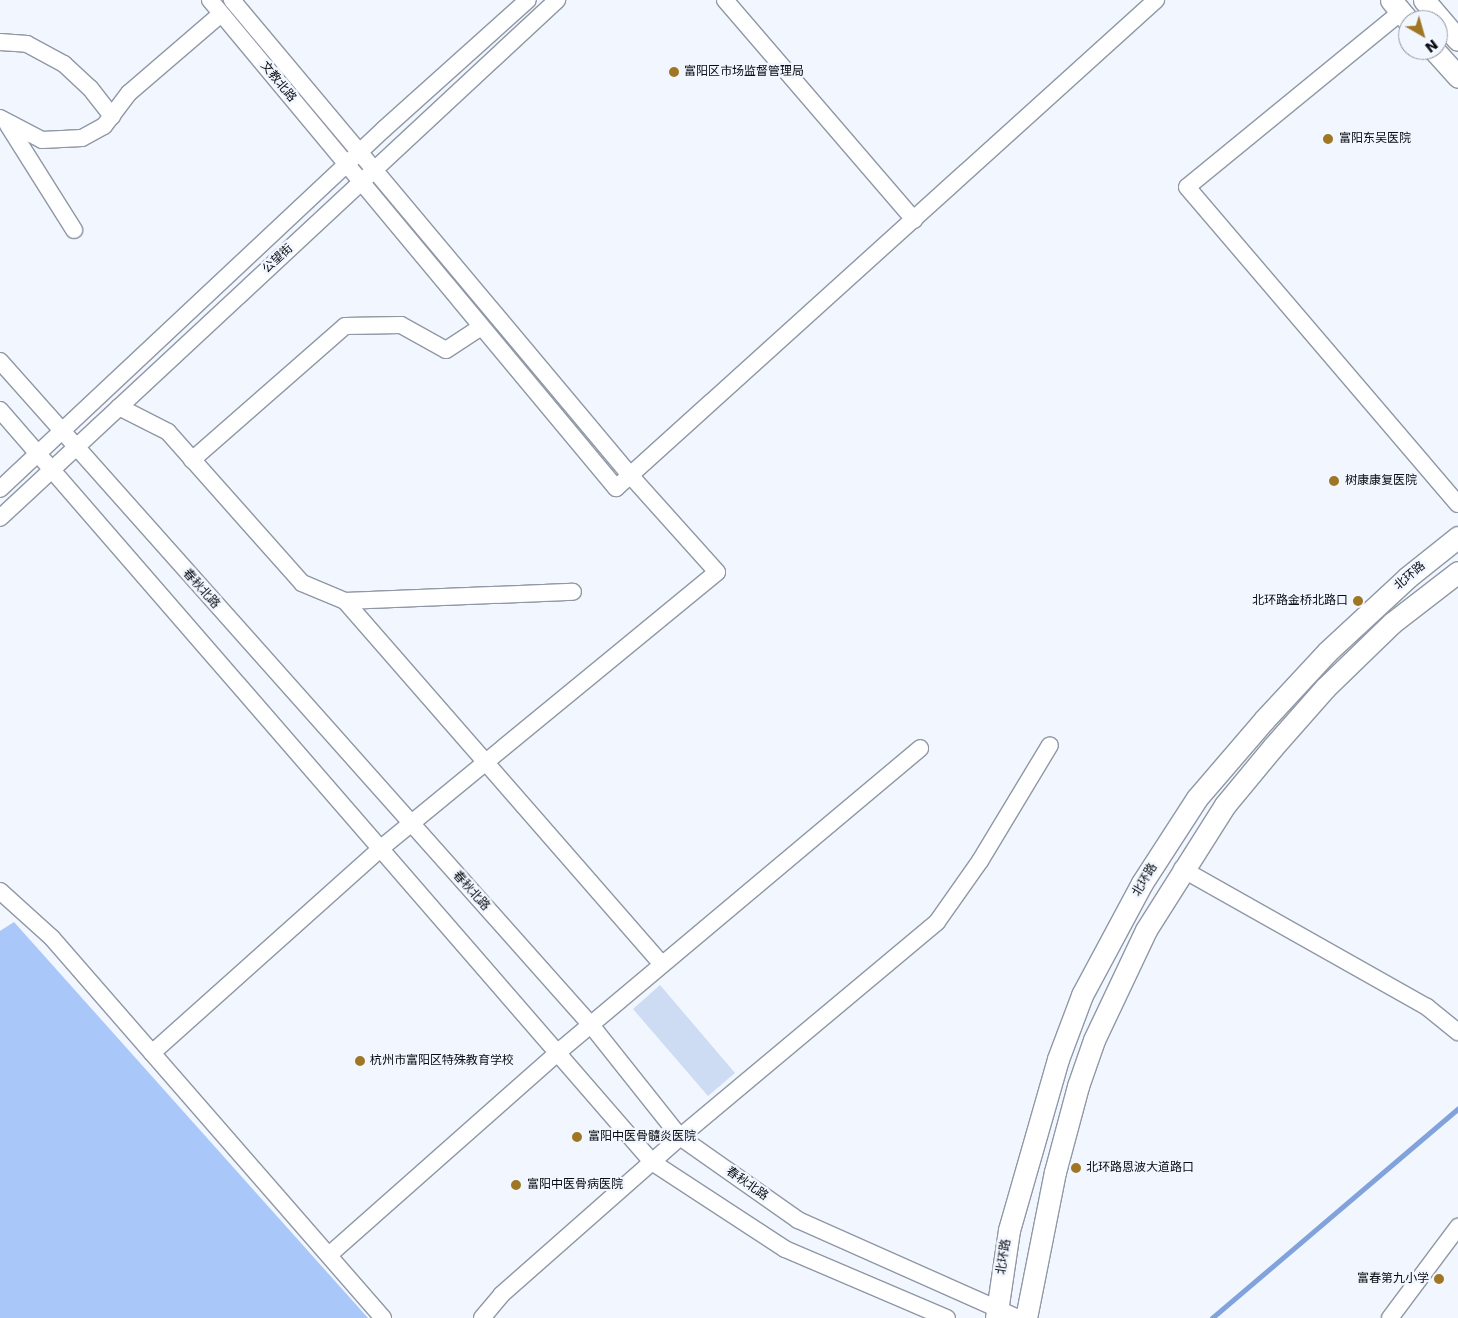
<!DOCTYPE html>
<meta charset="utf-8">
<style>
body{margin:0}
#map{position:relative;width:1458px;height:1318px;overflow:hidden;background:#f1f6ff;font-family:"DejaVu Sans","Noto Sans SC",sans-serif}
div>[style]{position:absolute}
.green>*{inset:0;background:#a9c7f9}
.stream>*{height:4.5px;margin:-2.25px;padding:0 2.25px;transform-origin:2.25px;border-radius:2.25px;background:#81a2db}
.building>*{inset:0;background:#cddbf3}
.roads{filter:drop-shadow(1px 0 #9098a5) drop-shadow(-1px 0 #9098a5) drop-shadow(0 1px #9098a5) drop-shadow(0 -1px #9098a5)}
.minor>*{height:16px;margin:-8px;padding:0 8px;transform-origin:8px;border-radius:8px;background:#fff}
.major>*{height:21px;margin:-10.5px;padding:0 10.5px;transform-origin:10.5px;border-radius:10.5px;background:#fff}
.dots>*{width:14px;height:14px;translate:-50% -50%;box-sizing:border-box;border:2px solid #f1f6ff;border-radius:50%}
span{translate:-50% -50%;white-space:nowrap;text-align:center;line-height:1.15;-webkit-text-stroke:4.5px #f1f6ff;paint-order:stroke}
.poi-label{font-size:12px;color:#090c10}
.left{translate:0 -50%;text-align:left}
.right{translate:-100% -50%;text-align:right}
.street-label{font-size:12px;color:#090c10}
.north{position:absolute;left:1398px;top:10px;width:50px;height:50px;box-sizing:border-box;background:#f1f6ff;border:1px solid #94989f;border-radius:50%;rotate:142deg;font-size:14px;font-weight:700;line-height:20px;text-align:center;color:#090c10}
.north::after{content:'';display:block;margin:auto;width:18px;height:22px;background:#9f7624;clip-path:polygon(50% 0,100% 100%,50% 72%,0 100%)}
</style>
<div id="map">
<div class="green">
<i style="clip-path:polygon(14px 922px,368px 1318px,0 1318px,0 931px)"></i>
</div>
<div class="stream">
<i style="left:1212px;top:1318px;width:323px;rotate:-40.4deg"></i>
</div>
<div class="building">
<i style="clip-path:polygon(660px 985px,735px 1073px,708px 1096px,633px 1009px)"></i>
</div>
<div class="roads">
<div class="minor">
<i style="left:210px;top:0;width:635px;rotate:50.24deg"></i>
<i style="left:616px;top:488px;width:728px;rotate:-42.1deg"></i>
<i style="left:725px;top:0;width:290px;rotate:49.3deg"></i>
<i style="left:1401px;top:12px;width:276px;rotate:140.7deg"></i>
<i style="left:1187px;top:187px;width:417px;rotate:49.5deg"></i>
<i style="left:0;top:42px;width:27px;rotate:4deg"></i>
<i style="left:27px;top:44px;width:42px;rotate:28.4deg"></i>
<i style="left:64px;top:64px;width:35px;rotate:43deg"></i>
<i style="left:90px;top:88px;width:36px;rotate:52deg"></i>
<i style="left:0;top:118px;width:47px;rotate:27.6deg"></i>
<i style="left:42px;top:140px;width:40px;rotate:-2.9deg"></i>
<i style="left:82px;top:138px;width:25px;rotate:-29deg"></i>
<i style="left:104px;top:126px;width:41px;rotate:-52.9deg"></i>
<i style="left:129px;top:93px;width:121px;rotate:-40.7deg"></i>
<i style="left:8px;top:125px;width:124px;rotate:57.8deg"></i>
<i style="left:0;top:361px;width:889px;rotate:48.33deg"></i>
<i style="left:591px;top:1025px;width:143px;rotate:51.5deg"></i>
<i style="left:680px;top:1137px;width:144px;rotate:35.1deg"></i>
<i style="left:798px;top:1220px;width:241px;rotate:24deg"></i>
<i style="left:119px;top:407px;width:55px;rotate:27deg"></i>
<i style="left:168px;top:432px;width:202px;rotate:48.4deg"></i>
<i style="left:302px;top:583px;width:47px;rotate:22.7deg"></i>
<i style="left:345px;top:601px;width:482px;rotate:48.9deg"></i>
<i style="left:0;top:410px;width:995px;rotate:49.07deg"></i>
<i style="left:652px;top:1162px;width:159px;rotate:33.2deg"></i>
<i style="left:785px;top:1249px;width:176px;rotate:23.1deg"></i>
<i style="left:192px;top:460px;width:203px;rotate:-41.2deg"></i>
<i style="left:345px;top:326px;width:56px;rotate:-1deg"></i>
<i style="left:401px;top:325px;width:51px;rotate:29.1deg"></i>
<i style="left:446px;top:350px;width:42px;rotate:-33.3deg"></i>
<i style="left:0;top:489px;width:526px;rotate:-43.15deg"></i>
<i style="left:384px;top:129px;width:193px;rotate:-41.9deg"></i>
<i style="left:0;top:518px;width:761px;rotate:-42.92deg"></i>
<i style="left:345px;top:601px;width:228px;rotate:-2.3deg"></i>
<i style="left:1182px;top:869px;width:281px;rotate:29.4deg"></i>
<i style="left:1427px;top:1007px;width:40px;rotate:39deg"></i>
<i style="left:0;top:891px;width:70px;rotate:42.1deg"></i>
<i style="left:52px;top:938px;width:504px;rotate:48.94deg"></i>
<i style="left:152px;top:1053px;width:306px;rotate:-41.8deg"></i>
<i style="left:380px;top:849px;width:436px;rotate:-39.4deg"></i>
<i style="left:717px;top:572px;width:130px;rotate:-131.9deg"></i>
<i style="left:630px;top:475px;width:620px;rotate:-129.96deg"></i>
<i style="left:329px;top:1255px;width:305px;rotate:-41.5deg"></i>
<i style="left:557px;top:1053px;width:474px;rotate:-40deg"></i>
<i style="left:482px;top:1318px;width:30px;rotate:-50deg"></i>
<i style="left:501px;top:1295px;width:239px;rotate:-41.4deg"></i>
<i style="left:680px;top:1137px;width:335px;rotate:-39.9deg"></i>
<i style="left:937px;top:922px;width:75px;rotate:-54.8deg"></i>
<i style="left:980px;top:861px;width:135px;rotate:-58.9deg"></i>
<i style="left:1390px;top:1318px;width:114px;rotate:-53.2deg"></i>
</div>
<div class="major">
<i style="left:1391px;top:0;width:26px;rotate:50deg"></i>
<i style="left:1424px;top:0;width:52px;rotate:49.6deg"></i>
<i style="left:1434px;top:50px;width:36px;rotate:48deg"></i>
<i style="left:996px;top:1318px;width:89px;rotate:-81.6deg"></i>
<i style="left:1009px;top:1230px;width:178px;rotate:-74deg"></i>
<i style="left:1058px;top:1059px;width:68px;rotate:-69.4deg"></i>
<i style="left:1082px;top:995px;width:127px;rotate:-61.8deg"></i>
<i style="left:1142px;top:883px;width:101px;rotate:-57.1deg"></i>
<i style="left:1197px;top:798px;width:103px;rotate:-49.3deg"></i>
<i style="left:1264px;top:720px;width:93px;rotate:-47.2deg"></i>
<i style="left:1327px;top:652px;width:110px;rotate:-42.8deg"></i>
<i style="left:1408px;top:577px;width:64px;rotate:-38.7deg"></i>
<i style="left:1026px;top:1318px;width:149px;rotate:-78.8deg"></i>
<i style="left:1055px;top:1172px;width:89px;rotate:-75deg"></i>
<i style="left:1078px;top:1086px;width:49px;rotate:-70.8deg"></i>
<i style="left:1094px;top:1040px;width:122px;rotate:-64.7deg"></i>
<i style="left:1146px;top:930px;width:148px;rotate:-57.7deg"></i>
<i style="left:1225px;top:805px;width:75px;rotate:-50.4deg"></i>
<i style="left:1273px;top:747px;width:79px;rotate:-48.6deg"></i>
<i style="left:1325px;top:688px;width:93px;rotate:-44.1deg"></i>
<i style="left:1392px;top:623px;width:83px;rotate:-37.7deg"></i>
</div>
</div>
<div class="dots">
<i style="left:674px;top:72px;background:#9f7624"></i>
<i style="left:1328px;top:139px;background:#9f7624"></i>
<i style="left:1334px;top:481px;background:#9f7624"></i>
<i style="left:1358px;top:601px;background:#9f7624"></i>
<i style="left:360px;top:1061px;background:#9f7624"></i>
<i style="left:577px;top:1137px;background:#9f7624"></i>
<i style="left:1076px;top:1168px;background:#9f7624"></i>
<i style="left:516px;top:1185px;background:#9f7624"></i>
<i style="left:1439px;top:1279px;background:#9f7624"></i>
</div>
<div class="poi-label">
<span class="left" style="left:684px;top:72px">富阳区市场监督管理局</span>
<span class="left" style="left:1339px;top:139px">富阳东吴医院</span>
<span class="left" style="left:1345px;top:481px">树康康复医院</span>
<span class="right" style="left:1348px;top:601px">北环路金桥北路口</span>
<span class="left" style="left:370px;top:1061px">杭州市富阳区特殊教育学校</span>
<span class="left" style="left:588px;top:1137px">富阳中医骨髓炎医院</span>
<span class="left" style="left:1086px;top:1168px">北环路恩波大道路口</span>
<span class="left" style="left:527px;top:1185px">富阳中医骨病医院</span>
<span class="right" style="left:1429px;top:1279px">富春第九小学</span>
</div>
<div class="street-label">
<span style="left:278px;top:82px;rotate:50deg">文教北路</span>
<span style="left:278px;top:259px;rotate:-43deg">公望街</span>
<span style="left:1410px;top:576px;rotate:-40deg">北环路</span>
<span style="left:201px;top:589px;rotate:48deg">春秋北路</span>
<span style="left:1145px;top:880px;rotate:-59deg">北环路</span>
<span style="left:471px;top:891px;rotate:48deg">春秋北路</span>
<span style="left:747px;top:1184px;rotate:35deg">春秋北路</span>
<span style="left:1004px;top:1257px;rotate:-81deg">北环路</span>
</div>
<div class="north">N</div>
</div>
